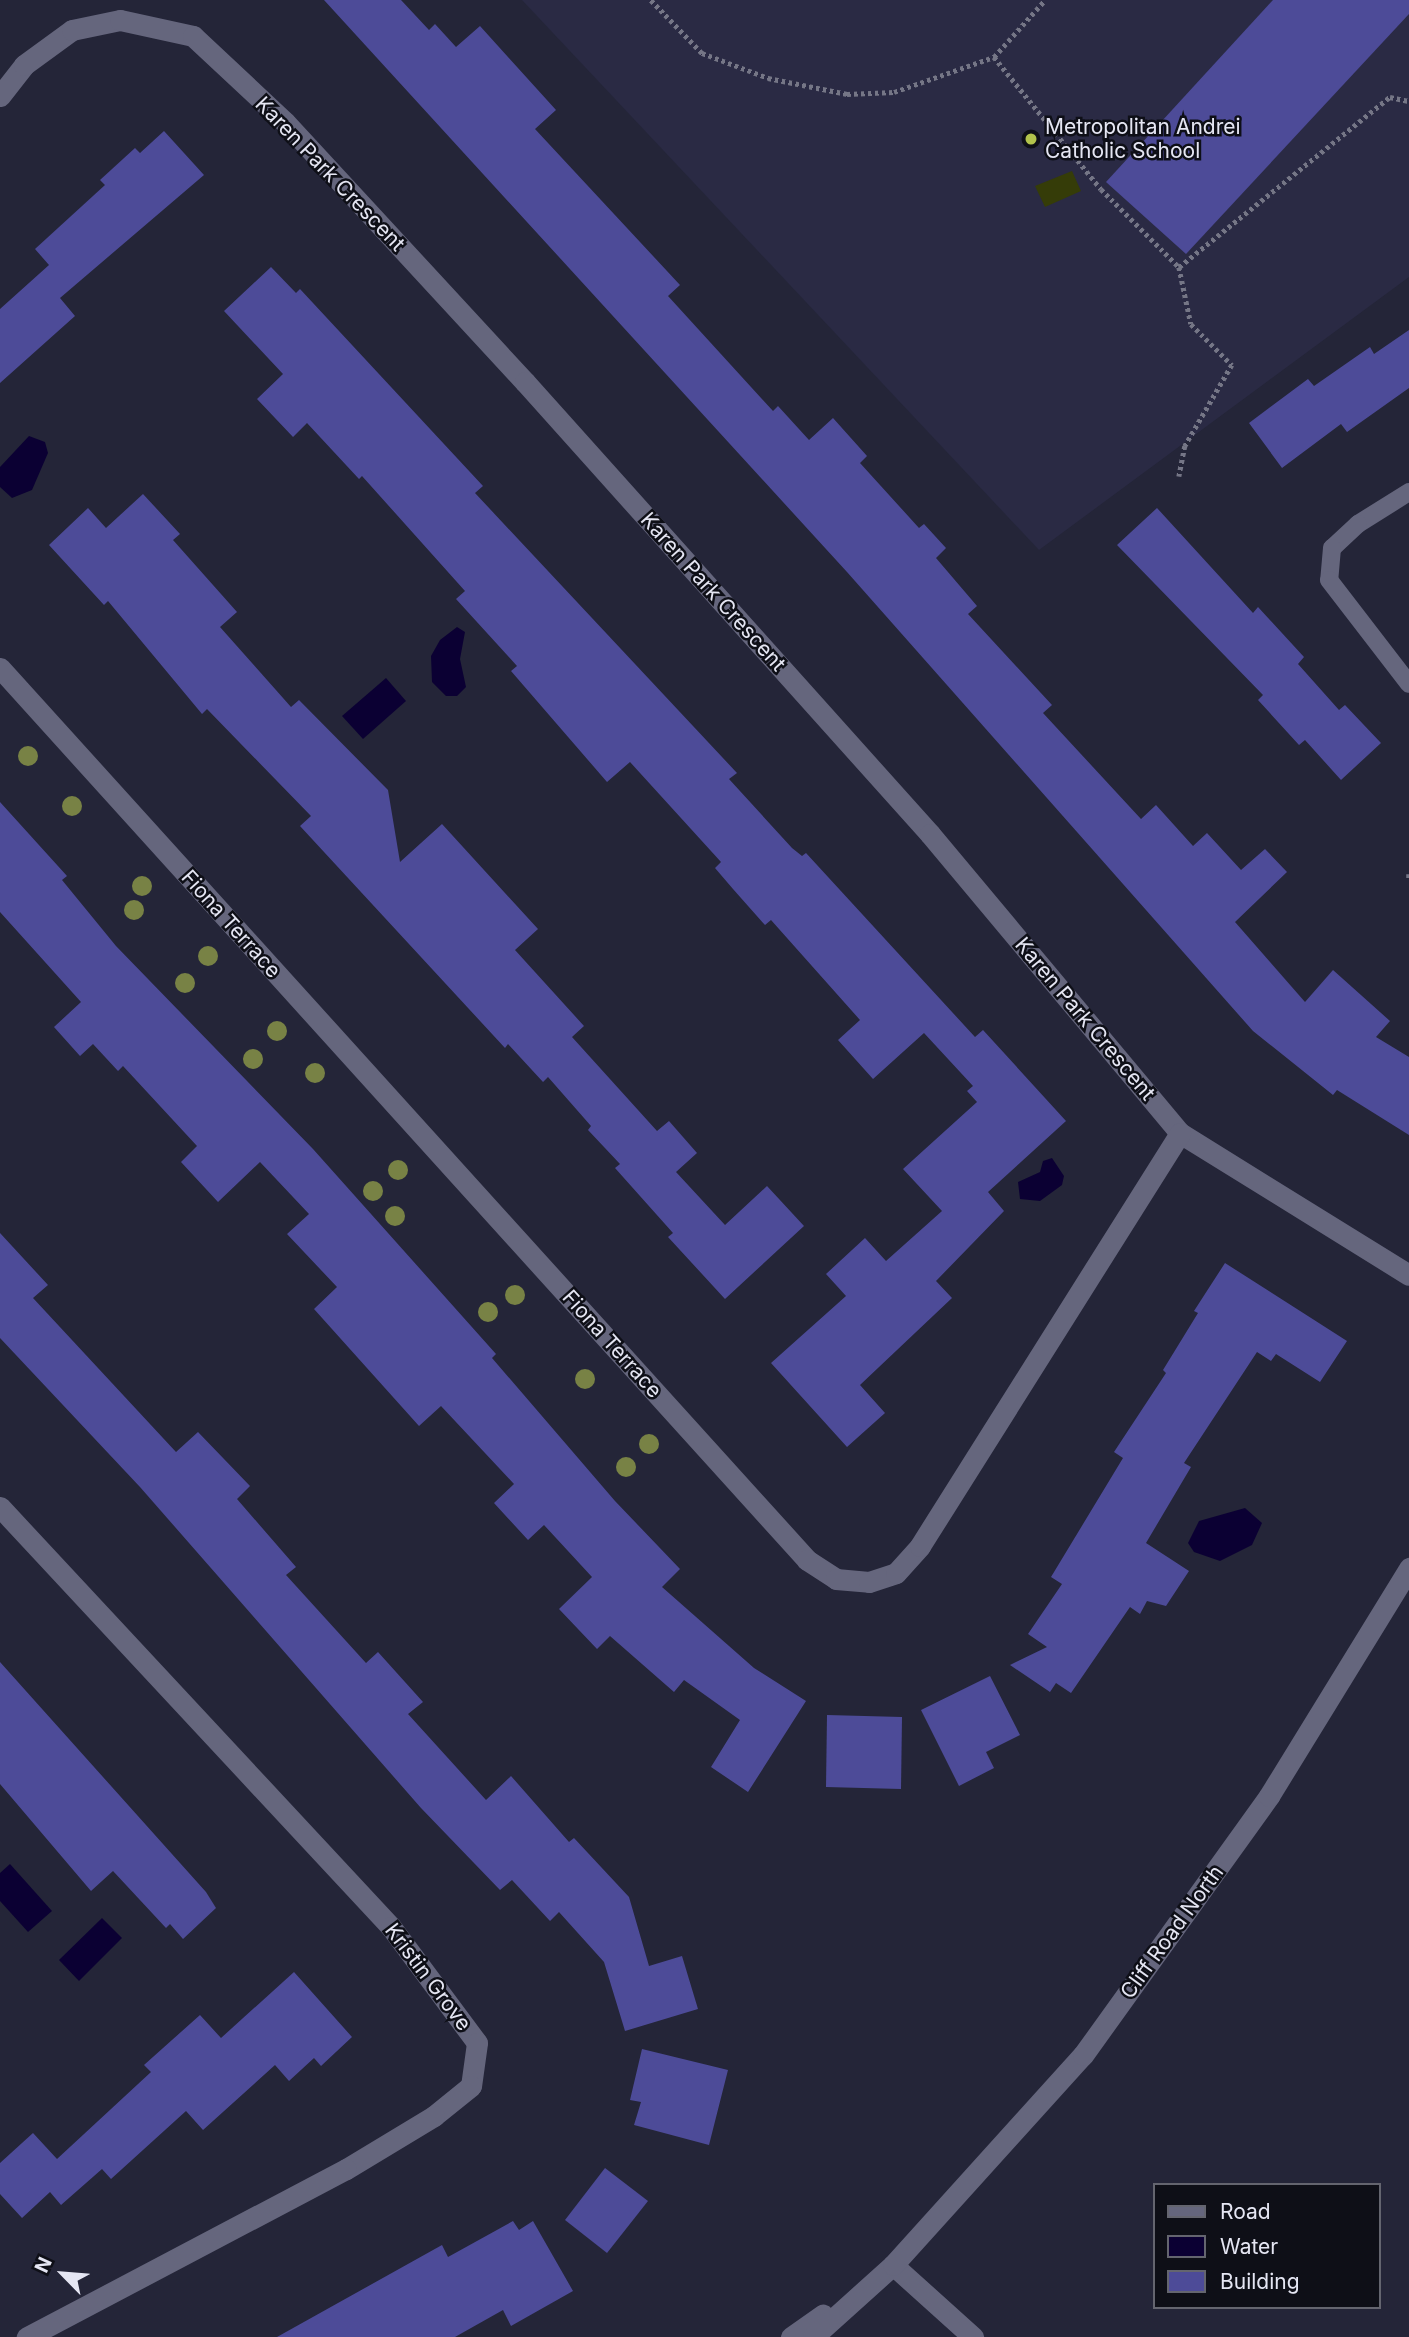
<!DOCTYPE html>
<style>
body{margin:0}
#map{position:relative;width:1409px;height:2337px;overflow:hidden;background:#242538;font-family:Inter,sans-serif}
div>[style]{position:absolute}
.built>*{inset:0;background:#2a2a44}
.green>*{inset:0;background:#353c08}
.water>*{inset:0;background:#0b0033}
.building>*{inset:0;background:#4d4b98}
.path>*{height:4.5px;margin-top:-2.25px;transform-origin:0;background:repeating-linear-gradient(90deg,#757686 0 3.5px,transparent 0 7px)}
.service>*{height:18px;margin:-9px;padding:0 9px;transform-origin:9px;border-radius:9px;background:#65667d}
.minor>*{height:21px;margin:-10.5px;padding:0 10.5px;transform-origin:10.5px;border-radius:10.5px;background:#65667d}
.tertiary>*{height:21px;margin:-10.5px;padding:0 10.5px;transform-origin:10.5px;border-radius:10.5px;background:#65667d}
.trees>*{width:20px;height:20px;margin:-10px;border-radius:50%;background:#788245}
.dots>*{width:19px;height:19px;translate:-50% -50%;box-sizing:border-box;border:4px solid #0e0f17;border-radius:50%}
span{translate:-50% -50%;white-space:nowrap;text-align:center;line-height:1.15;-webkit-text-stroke:5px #0e0f17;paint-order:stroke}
.poi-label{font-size:21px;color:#e5e6f3}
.left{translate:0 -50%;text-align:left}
.street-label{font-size:21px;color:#e5e6f3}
.legend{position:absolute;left:1153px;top:2183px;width:228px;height:126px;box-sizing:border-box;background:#0e0f17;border:2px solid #64656f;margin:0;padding:9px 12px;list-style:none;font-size:21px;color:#e5e6f3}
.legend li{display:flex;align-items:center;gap:14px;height:35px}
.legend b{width:35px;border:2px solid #64656f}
.north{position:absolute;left:28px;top:2239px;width:70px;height:70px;-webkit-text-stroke:5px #0e0f17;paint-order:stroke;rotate:295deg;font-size:19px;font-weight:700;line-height:28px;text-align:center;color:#e5e6f3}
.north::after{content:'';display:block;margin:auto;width:24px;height:32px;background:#e5e6f3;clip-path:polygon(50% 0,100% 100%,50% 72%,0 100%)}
</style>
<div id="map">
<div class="built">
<i style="clip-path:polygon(522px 0,1409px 0,1409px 277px,1039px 550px)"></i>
</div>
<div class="green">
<i style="clip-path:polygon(1072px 171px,1081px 191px,1045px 207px,1035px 186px)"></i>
</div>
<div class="water">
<i style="clip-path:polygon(29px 436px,45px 442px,48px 453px,32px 490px,12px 498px,0 487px,0 467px)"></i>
<i style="clip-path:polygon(457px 627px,465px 632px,460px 659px,466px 687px,457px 696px,446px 696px,432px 682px,431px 656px,440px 640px)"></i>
<i style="clip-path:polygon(386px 678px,406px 701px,363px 739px,342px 716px)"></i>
<i style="clip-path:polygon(1052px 1158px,1064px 1176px,1062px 1185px,1040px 1201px,1020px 1199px,1018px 1182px,1040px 1172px,1043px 1161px)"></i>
<i style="clip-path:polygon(1245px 1508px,1262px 1523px,1252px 1545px,1220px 1561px,1194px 1552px,1188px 1543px,1199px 1521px)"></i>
<i style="clip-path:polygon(10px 1864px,52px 1911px,28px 1932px,0 1901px,0 1873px)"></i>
<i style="clip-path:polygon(102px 1918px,122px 1938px,79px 1981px,59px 1960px)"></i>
</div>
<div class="building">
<i style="clip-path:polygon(324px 0,401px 0,429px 30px,435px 24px,456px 47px,480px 26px,556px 110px,535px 129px,680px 285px,668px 296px,773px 411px,778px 406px,809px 440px,833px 418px,867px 456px,860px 463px,919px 528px,924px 524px,946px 548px,936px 558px,977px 606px,968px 614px,1052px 705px,1043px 713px,1141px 819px,1156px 805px,1193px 846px,1207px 833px,1241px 870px,1265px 849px,1287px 872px,1235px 922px,1305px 1002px,1333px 970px,1390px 1021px,1376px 1037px,1409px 1057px,1409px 1135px,1337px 1090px,1333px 1095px,1253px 1031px,847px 572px)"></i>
<i style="clip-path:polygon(1273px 0,1409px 0,1409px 14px,1186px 254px,1106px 182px)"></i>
<i style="clip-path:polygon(164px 131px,204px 175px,60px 298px,75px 316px,0 383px,0 309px,49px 265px,35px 249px,105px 185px,100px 180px,135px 148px,140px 153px)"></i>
<i style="clip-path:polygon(271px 267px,296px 293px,300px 289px,483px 486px,475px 493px,737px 773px,729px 779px,792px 848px,802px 856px,806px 853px,975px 1037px,983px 1030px,1066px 1121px,988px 1192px,1004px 1211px,936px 1281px,952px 1298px,860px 1385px,885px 1413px,847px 1447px,771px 1363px,846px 1296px,826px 1274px,865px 1238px,886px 1261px,942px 1211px,903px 1169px,977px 1102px,967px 1091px,973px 1086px,924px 1033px,873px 1079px,838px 1040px,860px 1020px,771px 920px,765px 925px,733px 889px,715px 868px,721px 862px,630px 762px,607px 782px,511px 671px,517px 666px,456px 599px,465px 591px,362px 476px,359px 479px,307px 423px,293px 437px,257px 399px,283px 374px,224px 311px)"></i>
<i style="clip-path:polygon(1409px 330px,1409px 388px,1347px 432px,1341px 424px,1282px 468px,1249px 423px,1308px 379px,1314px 386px,1370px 347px,1374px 354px)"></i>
<i style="clip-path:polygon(143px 494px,180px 534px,173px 540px,237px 612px,220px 627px,291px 707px,299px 700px,388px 790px,400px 862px,442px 824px,538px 929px,515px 950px,584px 1026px,572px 1037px,657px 1131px,669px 1121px,697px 1153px,676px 1172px,725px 1225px,767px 1186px,804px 1226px,725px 1299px,668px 1237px,673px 1233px,615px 1168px,620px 1164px,588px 1130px,591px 1126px,548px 1077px,543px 1082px,508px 1044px,505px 1048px,300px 826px,311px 816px,207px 709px,202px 714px,108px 601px,104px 605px,49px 545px,88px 508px,106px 528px)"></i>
<i style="clip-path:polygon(1157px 508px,1253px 613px,1258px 607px,1304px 657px,1298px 664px,1339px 710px,1345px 705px,1381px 743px,1341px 780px,1305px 740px,1299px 745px,1258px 700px,1263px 695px,1117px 545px)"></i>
<i style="clip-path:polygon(0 802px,67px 876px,62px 880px,116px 946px,313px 1149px,496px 1354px,492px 1358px,615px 1501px,680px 1569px,662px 1587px,754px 1668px,806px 1701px,748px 1792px,711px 1767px,740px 1720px,684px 1680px,674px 1692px,610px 1636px,597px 1649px,559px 1609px,592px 1577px,544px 1525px,528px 1540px,494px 1503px,514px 1484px,441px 1406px,419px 1426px,314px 1309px,337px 1287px,287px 1234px,309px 1214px,260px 1162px,218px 1202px,181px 1162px,197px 1146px,123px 1066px,118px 1071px,93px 1044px,80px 1056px,54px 1027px,81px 1002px,0 912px)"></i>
<i style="clip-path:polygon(0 1233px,48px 1285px,33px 1298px,176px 1452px,198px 1432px,250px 1486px,237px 1499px,296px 1567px,286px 1575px,366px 1663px,378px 1652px,423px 1702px,408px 1714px,486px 1800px,511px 1776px,569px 1842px,574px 1838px,629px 1897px,649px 1966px,682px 1956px,698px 2009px,625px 2031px,604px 1962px,559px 1912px,550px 1921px,512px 1880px,500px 1890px,421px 1808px,140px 1487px,0 1338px)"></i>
<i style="clip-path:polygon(1225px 1263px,1347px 1341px,1320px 1382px,1276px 1354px,1271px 1361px,1257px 1352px,1184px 1463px,1191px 1467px,1146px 1543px,1189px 1571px,1166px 1606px,1147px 1601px,1140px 1614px,1130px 1607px,1071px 1693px,1056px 1683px,1050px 1692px,1010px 1665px,1047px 1647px,1028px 1634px,1062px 1584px,1051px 1577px,1123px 1458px,1114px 1452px,1166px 1373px,1163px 1370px,1198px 1313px,1194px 1311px)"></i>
<i style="clip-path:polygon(0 1662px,206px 1892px,216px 1908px,183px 1939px,170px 1924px,166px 1928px,113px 1871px,91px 1891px,0 1784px)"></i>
<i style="clip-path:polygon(990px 1676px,1020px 1735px,986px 1752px,994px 1768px,959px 1786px,921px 1710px)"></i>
<i style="clip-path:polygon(827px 1715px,902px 1717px,901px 1789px,826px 1787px)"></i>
<i style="clip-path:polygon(294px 1972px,352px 2037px,321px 2066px,314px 2058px,289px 2081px,275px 2065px,203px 2130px,186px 2111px,111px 2179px,102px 2169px,61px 2205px,50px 2192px,22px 2218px,0 2194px,0 2163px,33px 2133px,57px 2159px,151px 2072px,144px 2065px,200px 2015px,221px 2038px)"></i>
<i style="clip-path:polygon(642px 2049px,728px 2070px,709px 2145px,634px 2125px,641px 2102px,630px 2100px)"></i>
<i style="clip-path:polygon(605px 2168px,648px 2201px,607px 2253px,565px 2220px)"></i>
<i style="clip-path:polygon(513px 2221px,519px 2230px,533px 2221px,573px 2291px,511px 2326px,503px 2310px,455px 2337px,277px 2337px,442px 2245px,448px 2257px)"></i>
</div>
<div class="path">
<i style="left:651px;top:0;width:74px;rotate:46.1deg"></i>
<i style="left:702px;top:53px;width:71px;rotate:20.7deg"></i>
<i style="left:768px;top:78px;width:81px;rotate:11.4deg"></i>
<i style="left:847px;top:94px;width:47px;rotate:-2.4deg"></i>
<i style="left:894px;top:92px;width:106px;rotate:-19.3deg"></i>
<i style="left:994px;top:57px;width:76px;rotate:-48.2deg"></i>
<i style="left:994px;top:57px;width:170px;rotate:51deg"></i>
<i style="left:1101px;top:189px;width:110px;rotate:45deg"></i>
<i style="left:1179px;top:267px;width:58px;rotate:78.1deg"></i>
<i style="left:1191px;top:324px;width:58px;rotate:45deg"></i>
<i style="left:1232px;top:365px;width:94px;rotate:120.1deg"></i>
<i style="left:1185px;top:446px;width:31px;rotate:101deg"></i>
<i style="left:1179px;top:267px;width:271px;rotate:-38.9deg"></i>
<i style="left:1390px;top:97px;width:19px;rotate:12deg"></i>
<i style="left:1409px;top:874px;width:5px;rotate:90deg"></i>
</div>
<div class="service">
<i style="left:1409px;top:492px;width:60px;rotate:147.9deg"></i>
<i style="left:1358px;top:524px;width:35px;rotate:137deg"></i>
<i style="left:1332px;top:548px;width:32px;rotate:95deg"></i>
<i style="left:1329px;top:580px;width:131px;rotate:52.4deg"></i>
</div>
<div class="minor">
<i style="left:0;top:96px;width:39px;rotate:-52deg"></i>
<i style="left:24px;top:65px;width:59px;rotate:-36.1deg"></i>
<i style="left:72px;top:30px;width:49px;rotate:-11.8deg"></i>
<i style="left:120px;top:20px;width:75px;rotate:12.4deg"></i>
<i style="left:193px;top:36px;width:126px;rotate:43.1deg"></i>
<i style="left:285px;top:122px;width:354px;rotate:47.3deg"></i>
<i style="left:525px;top:382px;width:607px;rotate:48.14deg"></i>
<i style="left:930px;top:834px;width:390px;rotate:50.1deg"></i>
<i style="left:1180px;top:1133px;width:269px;rotate:31.8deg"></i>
<i style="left:0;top:668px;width:1203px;rotate:47.86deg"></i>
<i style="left:807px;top:1560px;width:35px;rotate:33deg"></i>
<i style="left:836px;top:1579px;width:33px;rotate:5deg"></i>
<i style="left:869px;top:1582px;width:28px;rotate:-18deg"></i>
<i style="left:896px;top:1573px;width:36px;rotate:-48deg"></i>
<i style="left:920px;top:1546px;width:488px;rotate:-57.8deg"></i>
<i style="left:0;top:1507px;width:574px;rotate:47.05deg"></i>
<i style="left:391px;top:1927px;width:144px;rotate:53.4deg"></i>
<i style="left:477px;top:2043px;width:43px;rotate:97.9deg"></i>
<i style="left:471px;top:2086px;width:48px;rotate:141deg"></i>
<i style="left:434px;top:2116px;width:103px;rotate:148.9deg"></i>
<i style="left:346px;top:2169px;width:361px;rotate:152.2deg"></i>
<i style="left:893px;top:2265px;width:108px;rotate:42deg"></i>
</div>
<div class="tertiary">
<i style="left:791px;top:2337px;width:39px;rotate:-35deg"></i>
<i style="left:813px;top:2337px;width:108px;rotate:-42deg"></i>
<i style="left:893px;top:2265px;width:283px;rotate:-47.9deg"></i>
<i style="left:1083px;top:2055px;width:319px;rotate:-54.3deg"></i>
<i style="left:1269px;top:1796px;width:268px;rotate:-58.4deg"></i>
</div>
<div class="trees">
<i style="left:28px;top:756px"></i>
<i style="left:72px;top:806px"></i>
<i style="left:142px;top:886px"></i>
<i style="left:134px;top:910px"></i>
<i style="left:208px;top:956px"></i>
<i style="left:185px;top:983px"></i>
<i style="left:277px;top:1031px"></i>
<i style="left:253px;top:1059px"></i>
<i style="left:315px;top:1073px"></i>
<i style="left:398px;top:1170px"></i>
<i style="left:373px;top:1191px"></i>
<i style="left:395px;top:1216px"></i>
<i style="left:515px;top:1295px"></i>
<i style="left:488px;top:1312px"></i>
<i style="left:585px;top:1379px"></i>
<i style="left:649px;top:1444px"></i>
<i style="left:626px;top:1467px"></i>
</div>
<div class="dots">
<i style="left:1031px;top:139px;background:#b2c34c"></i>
</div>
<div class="poi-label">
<span class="left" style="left:1045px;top:139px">Metropolitan Andrei<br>Catholic School</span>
</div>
<div class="street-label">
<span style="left:330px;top:174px;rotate:46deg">Karen Park Crescent</span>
<span style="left:713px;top:592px;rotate:48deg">Karen Park Crescent</span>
<span style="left:231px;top:924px;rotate:48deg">Fiona Terrace</span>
<span style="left:1085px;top:1019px;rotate:50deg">Karen Park Crescent</span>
<span style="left:612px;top:1344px;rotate:48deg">Fiona Terrace</span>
<span style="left:1172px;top:1932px;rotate:-54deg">Cliff Road North</span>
<span style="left:428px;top:1977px;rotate:53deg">Kristin Grove</span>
</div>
<ul class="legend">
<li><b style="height:9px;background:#65667d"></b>Road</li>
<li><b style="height:19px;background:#0b0033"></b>Water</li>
<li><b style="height:19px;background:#4d4b98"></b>Building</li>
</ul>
<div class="north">N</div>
</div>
